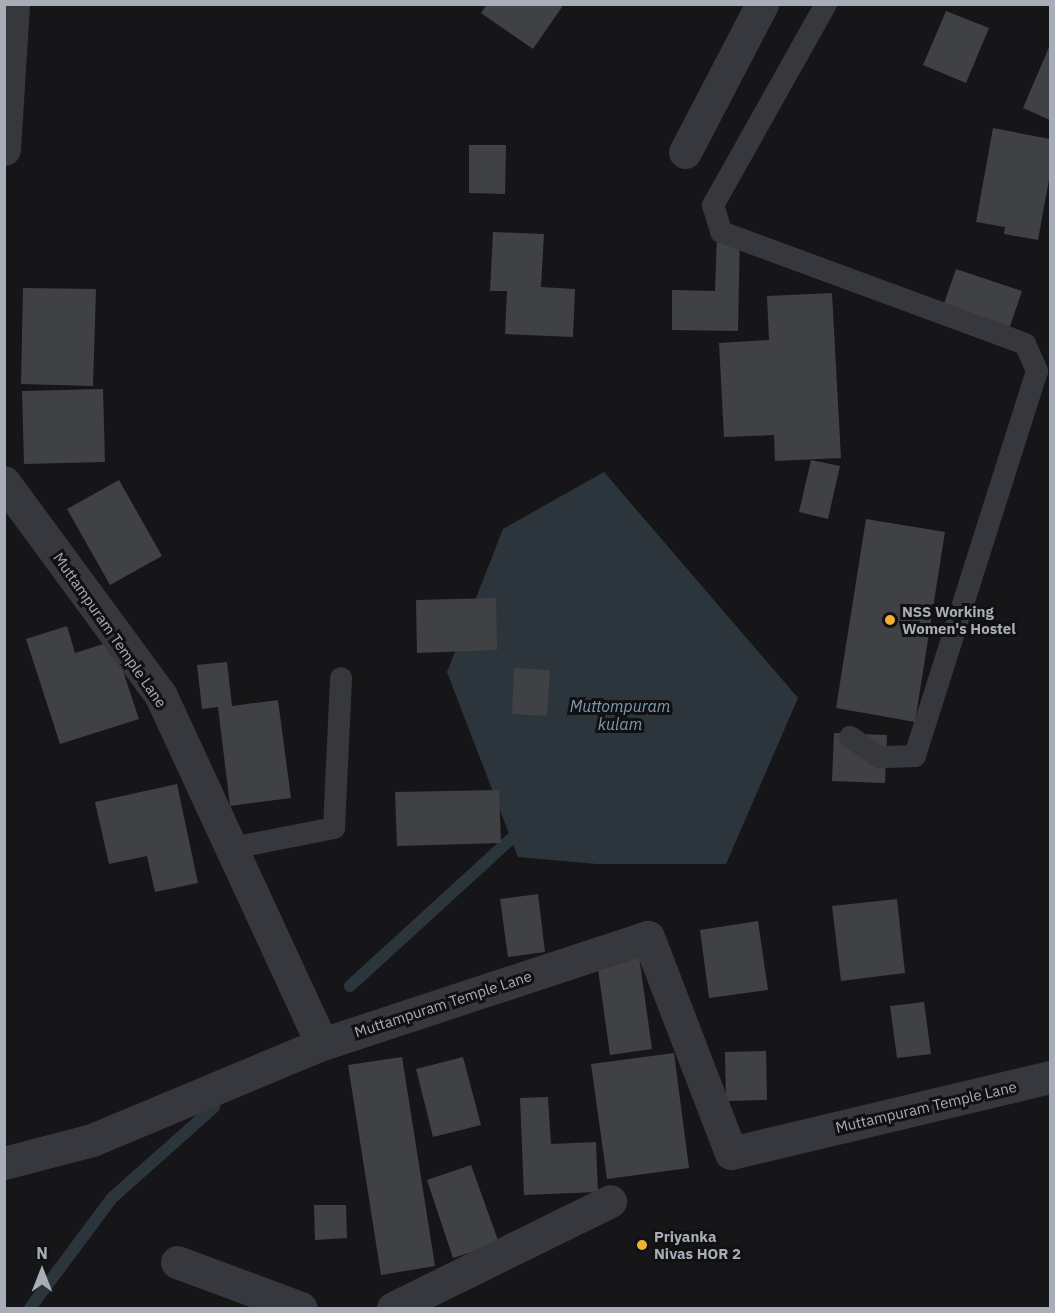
<!DOCTYPE html>
<style>
body{margin:0}
#map{position:relative;width:1055px;height:1313px;overflow:hidden;background:#161618;font-family:"IBM Plex Sans",sans-serif}
div>[style]{position:absolute}
.water>*{inset:0;background:#2c353c}
.stream>*{height:12px;margin:-6px;padding:0 6px;transform-origin:6px;border-radius:6px;background:#2c353c}
.building>*{inset:0;background:#404145}
.lane>*{height:22px;margin:-11px;padding:0 11px;transform-origin:11px;border-radius:11px;background:#37383d}
.street>*{height:33px;margin:-16.5px;padding:0 16.5px;transform-origin:16.5px;border-radius:16.5px;background:#37383d}
.dots>*{width:16px;height:16px;translate:-50% -50%;box-sizing:border-box;border:3px solid #111113;border-radius:50%}
span{translate:-50% -50%;white-space:nowrap;text-align:center;line-height:1.15;-webkit-text-stroke:6px #111113;paint-order:stroke}
.poi-label{font-size:15px;color:#a8adb8;font-weight:700}
.left{translate:0 -50%;text-align:left}
.street-label{font-size:15px;color:#a8adb8}
.water-label{font-size:16px;color:#7f9bb3;font-style:italic}
.frame{position:absolute;inset:0;border:6px solid #a8adb8;pointer-events:none}
.north{position:absolute;left:12px;top:1241px;width:60px;height:60px;-webkit-text-stroke:4px #111113;paint-order:stroke;rotate:0deg;font-size:16px;font-weight:700;line-height:24px;text-align:center;color:#a8adb8}
.north::after{content:'';display:block;margin:auto;width:21px;height:27px;background:#a8adb8;clip-path:polygon(50% 0,100% 100%,50% 72%,0 100%)}
</style>
<div id="map">
<div class="water">
<i style="clip-path:polygon(604px 472px,798px 698px,726px 864px,597px 864px,518px 857px,447px 672px,503px 529px)"></i>
</div>
<div class="stream">
<i style="left:350px;top:986px;width:233px;rotate:-42.4deg"></i>
<i style="left:30px;top:1308px;width:137px;rotate:-53.3deg"></i>
<i style="left:112px;top:1198px;width:137px;rotate:-41.7deg"></i>
</div>
<div class="building">
<i style="clip-path:polygon(487px 4px,564px 4px,533px 49px,481px 13px)"></i>
<i style="clip-path:polygon(946px 11px,989px 28px,966px 83px,923px 65px)"></i>
<i style="clip-path:polygon(1050px 45px,1050px 120px,1023px 108px)"></i>
<i style="clip-path:polygon(993px 128px,1050px 139px,1050px 174px,1038px 240px,1004px 234px,1005px 227px,976px 222px)"></i>
<i style="clip-path:polygon(469px 145px,506px 145px,505px 194px,469px 193px)"></i>
<i style="clip-path:polygon(493px 232px,544px 234px,541px 287px,575px 289px,573px 337px,505px 334px,507px 291px,490px 291px)"></i>
<i style="clip-path:polygon(717px 233px,740px 233px,738px 331px,672px 330px,672px 290px,715px 291px)"></i>
<i style="clip-path:polygon(956px 269px,1022px 291px,1006px 338px,940px 315px)"></i>
<i style="clip-path:polygon(23px 288px,96px 289px,93px 386px,21px 384px)"></i>
<i style="clip-path:polygon(832px 293px,841px 458px,775px 461px,774px 435px,724px 437px,719px 343px,769px 340px,767px 296px)"></i>
<i style="clip-path:polygon(103px 389px,105px 462px,24px 464px,22px 391px)"></i>
<i style="clip-path:polygon(811px 460px,840px 466px,828px 519px,799px 512px)"></i>
<i style="clip-path:polygon(119px 480px,162px 556px,110px 585px,67px 509px)"></i>
<i style="clip-path:polygon(866px 519px,945px 532px,915px 722px,836px 708px)"></i>
<i style="clip-path:polygon(496px 598px,497px 650px,417px 653px,416px 600px)"></i>
<i style="clip-path:polygon(67px 626px,75px 653px,113px 641px,139px 719px,60px 744px,26px 639px)"></i>
<i style="clip-path:polygon(227px 662px,232px 706px,278px 700px,291px 798px,230px 806px,218px 707px,202px 709px,197px 665px)"></i>
<i style="clip-path:polygon(514px 668px,550px 670px,547px 716px,512px 714px)"></i>
<i style="clip-path:polygon(834px 733px,887px 735px,885px 783px,832px 781px)"></i>
<i style="clip-path:polygon(177px 784px,198px 883px,155px 892px,147px 856px,109px 864px,95px 802px)"></i>
<i style="clip-path:polygon(499px 790px,501px 843px,397px 846px,395px 792px)"></i>
<i style="clip-path:polygon(538px 894px,545px 952px,508px 957px,500px 899px)"></i>
<i style="clip-path:polygon(897px 899px,905px 973px,841px 981px,832px 906px)"></i>
<i style="clip-path:polygon(758px 921px,768px 990px,709px 998px,700px 930px)"></i>
<i style="clip-path:polygon(639px 956px,652px 1049px,610px 1055px,597px 962px)"></i>
<i style="clip-path:polygon(924px 1002px,931px 1054px,897px 1058px,890px 1006px)"></i>
<i style="clip-path:polygon(766px 1051px,767px 1100px,726px 1101px,725px 1052px)"></i>
<i style="clip-path:polygon(674px 1053px,689px 1168px,607px 1179px,591px 1064px)"></i>
<i style="clip-path:polygon(402px 1057px,435px 1266px,381px 1275px,348px 1065px)"></i>
<i style="clip-path:polygon(463px 1057px,481px 1125px,433px 1137px,416px 1069px)"></i>
<i style="clip-path:polygon(548px 1097px,551px 1144px,596px 1142px,598px 1192px,524px 1195px,520px 1098px)"></i>
<i style="clip-path:polygon(471px 1165px,499px 1243px,453px 1258px,427px 1180px)"></i>
<i style="clip-path:polygon(314px 1205px,346px 1205px,347px 1238px,315px 1240px)"></i>
</div>
<div class="lane">
<i style="left:826px;top:4px;width:231px;rotate:119.3deg"></i>
<i style="left:713px;top:205px;width:28px;rotate:73deg"></i>
<i style="left:721px;top:232px;width:324px;rotate:20.2deg"></i>
<i style="left:1025px;top:344px;width:30px;rotate:66deg"></i>
<i style="left:1037px;top:371px;width:404px;rotate:107.6deg"></i>
<i style="left:915px;top:756px;width:36px;rotate:178deg"></i>
<i style="left:879px;top:757px;width:35px;rotate:-145deg"></i>
<i style="left:232px;top:848px;width:104px;rotate:-11.1deg"></i>
<i style="left:334px;top:828px;width:150px;rotate:-87.3deg"></i>
</div>
<div class="street">
<i style="left:4px;top:149px;width:145px;rotate:-86.4deg"></i>
<i style="left:685px;top:152px;width:167px;rotate:-62.5deg"></i>
<i style="left:4px;top:482px;width:265px;rotate:53.7deg"></i>
<i style="left:161px;top:696px;width:383px;rotate:65.2deg"></i>
<i style="left:4px;top:1163px;width:91px;rotate:-14.6deg"></i>
<i style="left:92px;top:1140px;width:249px;rotate:-22.7deg"></i>
<i style="left:322px;top:1044px;width:343px;rotate:-18.2deg"></i>
<i style="left:648px;top:937px;width:231px;rotate:69deg"></i>
<i style="left:731px;top:1153px;width:328px;rotate:-13.4deg"></i>
<i style="left:177px;top:1262px;width:132px;rotate:20.4deg"></i>
<i style="left:393px;top:1308px;width:242px;rotate:-26.2deg"></i>
</div>
<div class="dots">
<i style="left:890px;top:620px;background:#f2b134"></i>
<i style="left:642px;top:1245px;background:#f2b134"></i>
</div>
<div class="poi-label">
<span class="left" style="left:902px;top:620px">NSS Working<br>Women's Hostel</span>
<span class="left" style="left:654px;top:1245px">Priyanka<br>Nivas HOR 2</span>
</div>
<div class="street-label">
<span style="left:110px;top:630px;rotate:55deg">Muttampuram Temple Lane</span>
<span style="left:443px;top:1004px;rotate:-18deg">Muttampuram Temple Lane</span>
<span style="left:926px;top:1107px;rotate:-13deg">Muttampuram Temple Lane</span>
</div>
<div class="water-label">
<span style="left:620px;top:715px">Muttompuram<br>kulam</span>
</div>
<div class="frame"></div>
<div class="north">N</div>
</div>
